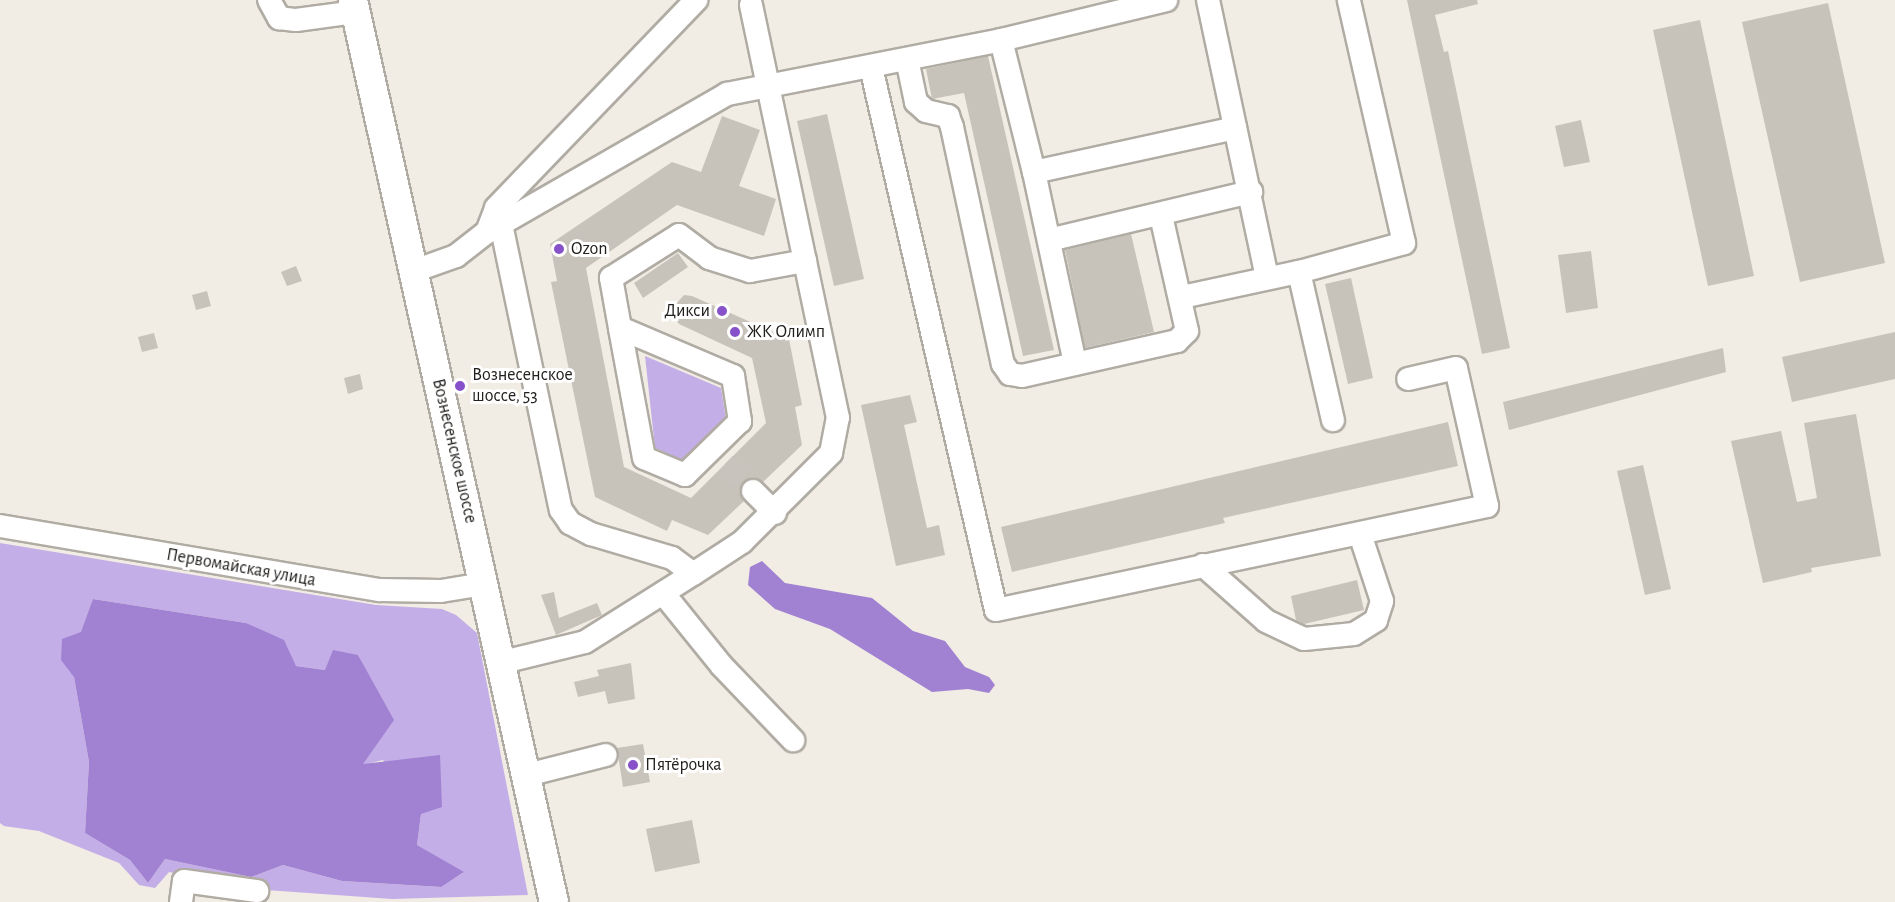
<!DOCTYPE html>
<meta charset="utf-8">
<style>
body{margin:0}
#map{position:relative;width:1895px;height:902px;overflow:hidden;background:#f1ece4;font-family:"Alegreya Sans",sans-serif}
div>[style]{position:absolute}
.green>*{inset:0;background:#c3aee7}
.water>*{inset:0;background:#a182d2}
.building>*{inset:0;background:#c7c3bb}
.minor-tunnel>*{height:22px;margin-top:-11px;transform-origin:0;background:repeating-linear-gradient(90deg,#c8c3bc 0 22px,transparent 0 33px)}
.roads{filter:drop-shadow(2px 0 #b0aca4) drop-shadow(-2px 0 #b0aca4) drop-shadow(0 2px #b0aca4) drop-shadow(0 -2px #b0aca4)}
.minor>*{height:22px;margin:-11px;padding:0 11px;transform-origin:11px;border-radius:11px;background:#fff}
.major>*{height:28px;margin:-14px;padding:0 14px;transform-origin:14px;border-radius:14px;background:#fff}
.dots>*{width:16px;height:16px;translate:-50% -50%;box-sizing:border-box;border:3px solid #fff;border-radius:50%}
span{translate:-50% -50%;white-space:nowrap;text-align:center;line-height:1.15;-webkit-text-stroke:6px #fff;paint-order:stroke}
.poi-label{font-size:18px;color:#22201d}
.left{translate:0 -50%;text-align:left}
.right{translate:-100% -50%;text-align:right}
.street-label{font-size:18px;color:#22201d}
</style>
<div id="map">
<div class="green">
<i style="clip-path:polygon(645px 356px,721px 388px,726px 419px,683px 460px,655px 448px)"></i>
<i style="clip-path:polygon(evenodd,0 543px,376px 605px,442px 609px,456px 615px,477px 633px,528px 895px,392px 899px,266px 890px,169px 872px,155px 888px,139px 885px,119px 863px,39px 831px,4px 826px,0 823px,0 543px,93px 599px,246px 623px,296px 666px,325px 670px,358px 655px,372px 685px,363px 765px,383px 760px,421px 814px,417px 845px,463px 873px,440px 887px,342px 881px,283px 865px,251px 877px,165px 859px,148px 883px,130px 860px,85px 833px,89px 762px,74px 677px,93px 599px)"></i>
</div>
<div class="water">
<i style="clip-path:polygon(762px 561px,785px 583px,872px 598px,913px 631px,945px 641px,965px 667px,989px 677px,995px 685px,989px 693px,968px 689px,932px 692px,830px 629px,775px 609px,748px 585px,750px 567px)"></i>
<i style="clip-path:polygon(93px 599px,246px 623px,284px 640px,296px 666px,325px 670px,333px 650px,358px 655px,394px 720px,363px 764px,440px 755px,442px 807px,421px 814px,417px 845px,464px 872px,441px 887px,342px 881px,283px 865px,251px 877px,165px 859px,148px 883px,130px 860px,85px 833px,89px 762px,74px 677px,61px 660px,62px 639px,81px 632px)"></i>
</div>
<div class="building">
<i style="clip-path:polygon(1407px 0,1477px 0,1478px 4px,1435px 15px,1444px 52px,1448px 51px,1510px 348px,1482px 354px)"></i>
<i style="clip-path:polygon(1828px 3px,1885px 263px,1800px 282px,1742px 22px)"></i>
<i style="clip-path:polygon(1700px 20px,1754px 276px,1708px 286px,1653px 30px)"></i>
<i style="clip-path:polygon(988px 56px,1054px 350px,1023px 356px,964px 93px,932px 99px,926px 69px)"></i>
<i style="clip-path:polygon(827px 114px,864px 279px,834px 286px,797px 121px)"></i>
<i style="clip-path:polygon(722px 116px,760px 130px,739px 186px,776px 199px,764px 236px,677px 205px,586px 268px,624px 467px,691px 498px,766px 423px,752px 358px,679px 324px,674px 317px,676px 304px,684px 295px,692px 296px,789px 339px,802px 405px,795px 407px,802px 445px,763px 482px,756px 478px,744px 481px,740px 488px,744px 501px,708px 535px,672px 520px,667px 531px,595px 497px,551px 282px,557px 281px,550px 244px,672px 162px,701px 172px)"></i>
<i style="clip-path:polygon(1581px 120px,1590px 162px,1564px 167px,1555px 126px)"></i>
<i style="clip-path:polygon(1131px 234px,1154px 332px,1085px 348px,1065px 250px)"></i>
<i style="clip-path:polygon(1591px 251px,1598px 308px,1566px 313px,1558px 255px)"></i>
<i style="clip-path:polygon(678px 253px,688px 267px,643px 298px,634px 283px)"></i>
<i style="clip-path:polygon(296px 266px,302px 281px,287px 286px,281px 272px)"></i>
<i style="clip-path:polygon(1351px 278px,1373px 378px,1348px 384px,1325px 284px)"></i>
<i style="clip-path:polygon(207px 291px,211px 306px,196px 310px,192px 295px)"></i>
<i style="clip-path:polygon(1895px 332px,1895px 379px,1792px 402px,1782px 357px)"></i>
<i style="clip-path:polygon(154px 333px,158px 348px,142px 352px,138px 337px)"></i>
<i style="clip-path:polygon(1723px 348px,1726px 372px,1509px 430px,1503px 402px)"></i>
<i style="clip-path:polygon(360px 374px,363px 389px,348px 394px,344px 378px)"></i>
<i style="clip-path:polygon(910px 395px,917px 422px,904px 425px,916px 479px,927px 528px,939px 525px,945px 555px,896px 566px,861px 405px)"></i>
<i style="clip-path:polygon(1856px 414px,1881px 556px,1811px 568px,1812px 572px,1763px 583px,1731px 441px,1781px 431px,1797px 502px,1817px 498px,1804px 423px)"></i>
<i style="clip-path:polygon(1448px 422px,1458px 466px,1223px 518px,1225px 523px,1012px 572px,1001px 527px)"></i>
<i style="clip-path:polygon(1643px 465px,1671px 589px,1645px 595px,1617px 471px)"></i>
<i style="clip-path:polygon(1357px 580px,1364px 610px,1304px 624px,1296px 620px,1291px 596px)"></i>
<i style="clip-path:polygon(554px 592px,559px 618px,597px 603px,602px 615px,556px 635px,541px 595px)"></i>
<i style="clip-path:polygon(631px 663px,635px 699px,608px 704px,605px 691px,578px 697px,574px 682px,599px 676px,597px 670px)"></i>
<i style="clip-path:polygon(643px 744px,650px 782px,623px 787px,617px 748px)"></i>
<i style="clip-path:polygon(692px 820px,700px 863px,655px 872px,646px 829px)"></i>
</div>
<div class="minor-tunnel">
<i style="left:725px;top:464px;width:39px;rotate:44deg"></i>
</div>
<div class="roads">
<div class="minor">
<i style="left:269px;top:0;width:21px;rotate:61deg"></i>
<i style="left:279px;top:18px;width:17px;rotate:7deg"></i>
<i style="left:296px;top:20px;width:61px;rotate:-7.6deg"></i>
<i style="left:1208px;top:0;width:283px;rotate:78deg"></i>
<i style="left:1001px;top:40px;width:136px;rotate:76deg"></i>
<i style="left:1034px;top:172px;width:196px;rotate:77.9deg"></i>
<i style="left:907px;top:59px;width:44px;rotate:78.2deg"></i>
<i style="left:916px;top:102px;width:13px;rotate:42deg"></i>
<i style="left:926px;top:111px;width:23px;rotate:13deg"></i>
<i style="left:948px;top:116px;width:12px;rotate:70deg"></i>
<i style="left:952px;top:127px;width:242px;rotate:77.9deg"></i>
<i style="left:1003px;top:364px;width:12px;rotate:55deg"></i>
<i style="left:1010px;top:374px;width:12px;rotate:9deg"></i>
<i style="left:1022px;top:376px;width:159px;rotate:-12.7deg"></i>
<i style="left:1177px;top:341px;width:14px;rotate:-45deg"></i>
<i style="left:1187px;top:331px;width:118px;rotate:-102.7deg"></i>
<i style="left:871px;top:67px;width:557px;rotate:77.04deg"></i>
<i style="left:996px;top:610px;width:502px;rotate:-11.96deg"></i>
<i style="left:1487px;top:506px;width:141px;rotate:-102.7deg"></i>
<i style="left:1456px;top:368px;width:49px;rotate:167.1deg"></i>
<i style="left:1034px;top:172px;width:206px;rotate:-12.3deg"></i>
<i style="left:501px;top:224px;width:292px;rotate:78.2deg"></i>
<i style="left:561px;top:510px;width:16px;rotate:55deg"></i>
<i style="left:570px;top:523px;width:24px;rotate:28deg"></i>
<i style="left:591px;top:534px;width:84px;rotate:16.5deg"></i>
<i style="left:672px;top:558px;width:26px;rotate:37deg"></i>
<i style="left:487px;top:232px;width:26px;rotate:-69deg"></i>
<i style="left:496px;top:208px;width:289px;rotate:-46.1deg"></i>
<i style="left:1049px;top:240px;width:208px;rotate:-13.4deg"></i>
<i style="left:414px;top:271px;width:45px;rotate:-19.7deg"></i>
<i style="left:456px;top:256px;width:39px;rotate:-38deg"></i>
<i style="left:487px;top:232px;width:277px;rotate:-29.9deg"></i>
<i style="left:727px;top:94px;width:279px;rotate:-11.1deg"></i>
<i style="left:1001px;top:40px;width:170px;rotate:-13.6deg"></i>
<i style="left:1299px;top:272px;width:152px;rotate:77.1deg"></i>
<i style="left:1182px;top:297px;width:120px;rotate:-12.1deg"></i>
<i style="left:1299px;top:272px;width:109px;rotate:-15.4deg"></i>
<i style="left:1404px;top:243px;width:249px;rotate:-102.8deg"></i>
<i style="left:620px;top:328px;width:123px;rotate:23deg"></i>
<i style="left:733px;top:376px;width:46px;rotate:81.2deg"></i>
<i style="left:740px;top:421px;width:77px;rotate:135.5deg"></i>
<i style="left:685px;top:475px;width:44px;rotate:-157.5deg"></i>
<i style="left:644px;top:458px;width:132px;rotate:-100.5deg"></i>
<i style="left:620px;top:328px;width:51px;rotate:-100.2deg"></i>
<i style="left:611px;top:278px;width:80px;rotate:-32.3deg"></i>
<i style="left:679px;top:235px;width:38px;rotate:37deg"></i>
<i style="left:709px;top:258px;width:43px;rotate:17.6deg"></i>
<i style="left:750px;top:271px;width:56px;rotate:-10.3deg"></i>
<i style="left:753px;top:491px;width:31px;rotate:45deg"></i>
<i style="left:0;top:526px;width:385px;rotate:9.6deg"></i>
<i style="left:380px;top:590px;width:61px;rotate:0.9deg"></i>
<i style="left:441px;top:591px;width:44px;rotate:-9.2deg"></i>
<i style="left:1203px;top:565px;width:84px;rotate:41.6deg"></i>
<i style="left:1266px;top:621px;width:42px;rotate:25.3deg"></i>
<i style="left:1304px;top:639px;width:50px;rotate:-5.7deg"></i>
<i style="left:1354px;top:634px;width:26px;rotate:-32deg"></i>
<i style="left:1376px;top:620px;width:20px;rotate:-72deg"></i>
<i style="left:1382px;top:601px;width:71px;rotate:-108.2deg"></i>
<i style="left:663px;top:593px;width:94px;rotate:51.1deg"></i>
<i style="left:722px;top:666px;width:103px;rotate:46.2deg"></i>
<i style="left:503px;top:662px;width:84px;rotate:-13.7deg"></i>
<i style="left:585px;top:642px;width:128px;rotate:-32.2deg"></i>
<i style="left:693px;top:574px;width:59px;rotate:-33.1deg"></i>
<i style="left:742px;top:542px;width:126px;rotate:-45deg"></i>
<i style="left:831px;top:453px;width:36px;rotate:-79deg"></i>
<i style="left:838px;top:418px;width:422px;rotate:-101.9deg"></i>
<i style="left:527px;top:775px;width:81px;rotate:-14.2deg"></i>
<i style="left:181px;top:902px;width:21px;rotate:-82deg"></i>
<i style="left:184px;top:881px;width:74px;rotate:7.8deg"></i>
</div>
<div class="major">
<i style="left:353px;top:0;width:924px;rotate:77.44deg"></i>
</div>
</div>
<div class="dots">
<i style="left:559px;top:249px;background:#8651c9"></i>
<i style="left:722px;top:311px;background:#8651c9"></i>
<i style="left:735px;top:332px;background:#8651c9"></i>
<i style="left:460px;top:386px;background:#8651c9"></i>
<i style="left:633px;top:765px;background:#8651c9"></i>
</div>
<div class="poi-label">
<span class="left" style="left:571px;top:249px">Ozon</span>
<span class="right" style="left:710px;top:311px">Дикси</span>
<span class="left" style="left:747px;top:332px">ЖК Олимп</span>
<span class="left" style="left:472px;top:386px">Вознесенское<br>шоссе, 53</span>
<span class="left" style="left:645px;top:765px">Пятёрочка</span>
</div>
<div class="street-label">
<span style="left:454px;top:451px;rotate:77deg">Вознесенское шоссе</span>
<span style="left:241px;top:568px;rotate:10deg">Первомайская улица</span>
</div>
</div>
